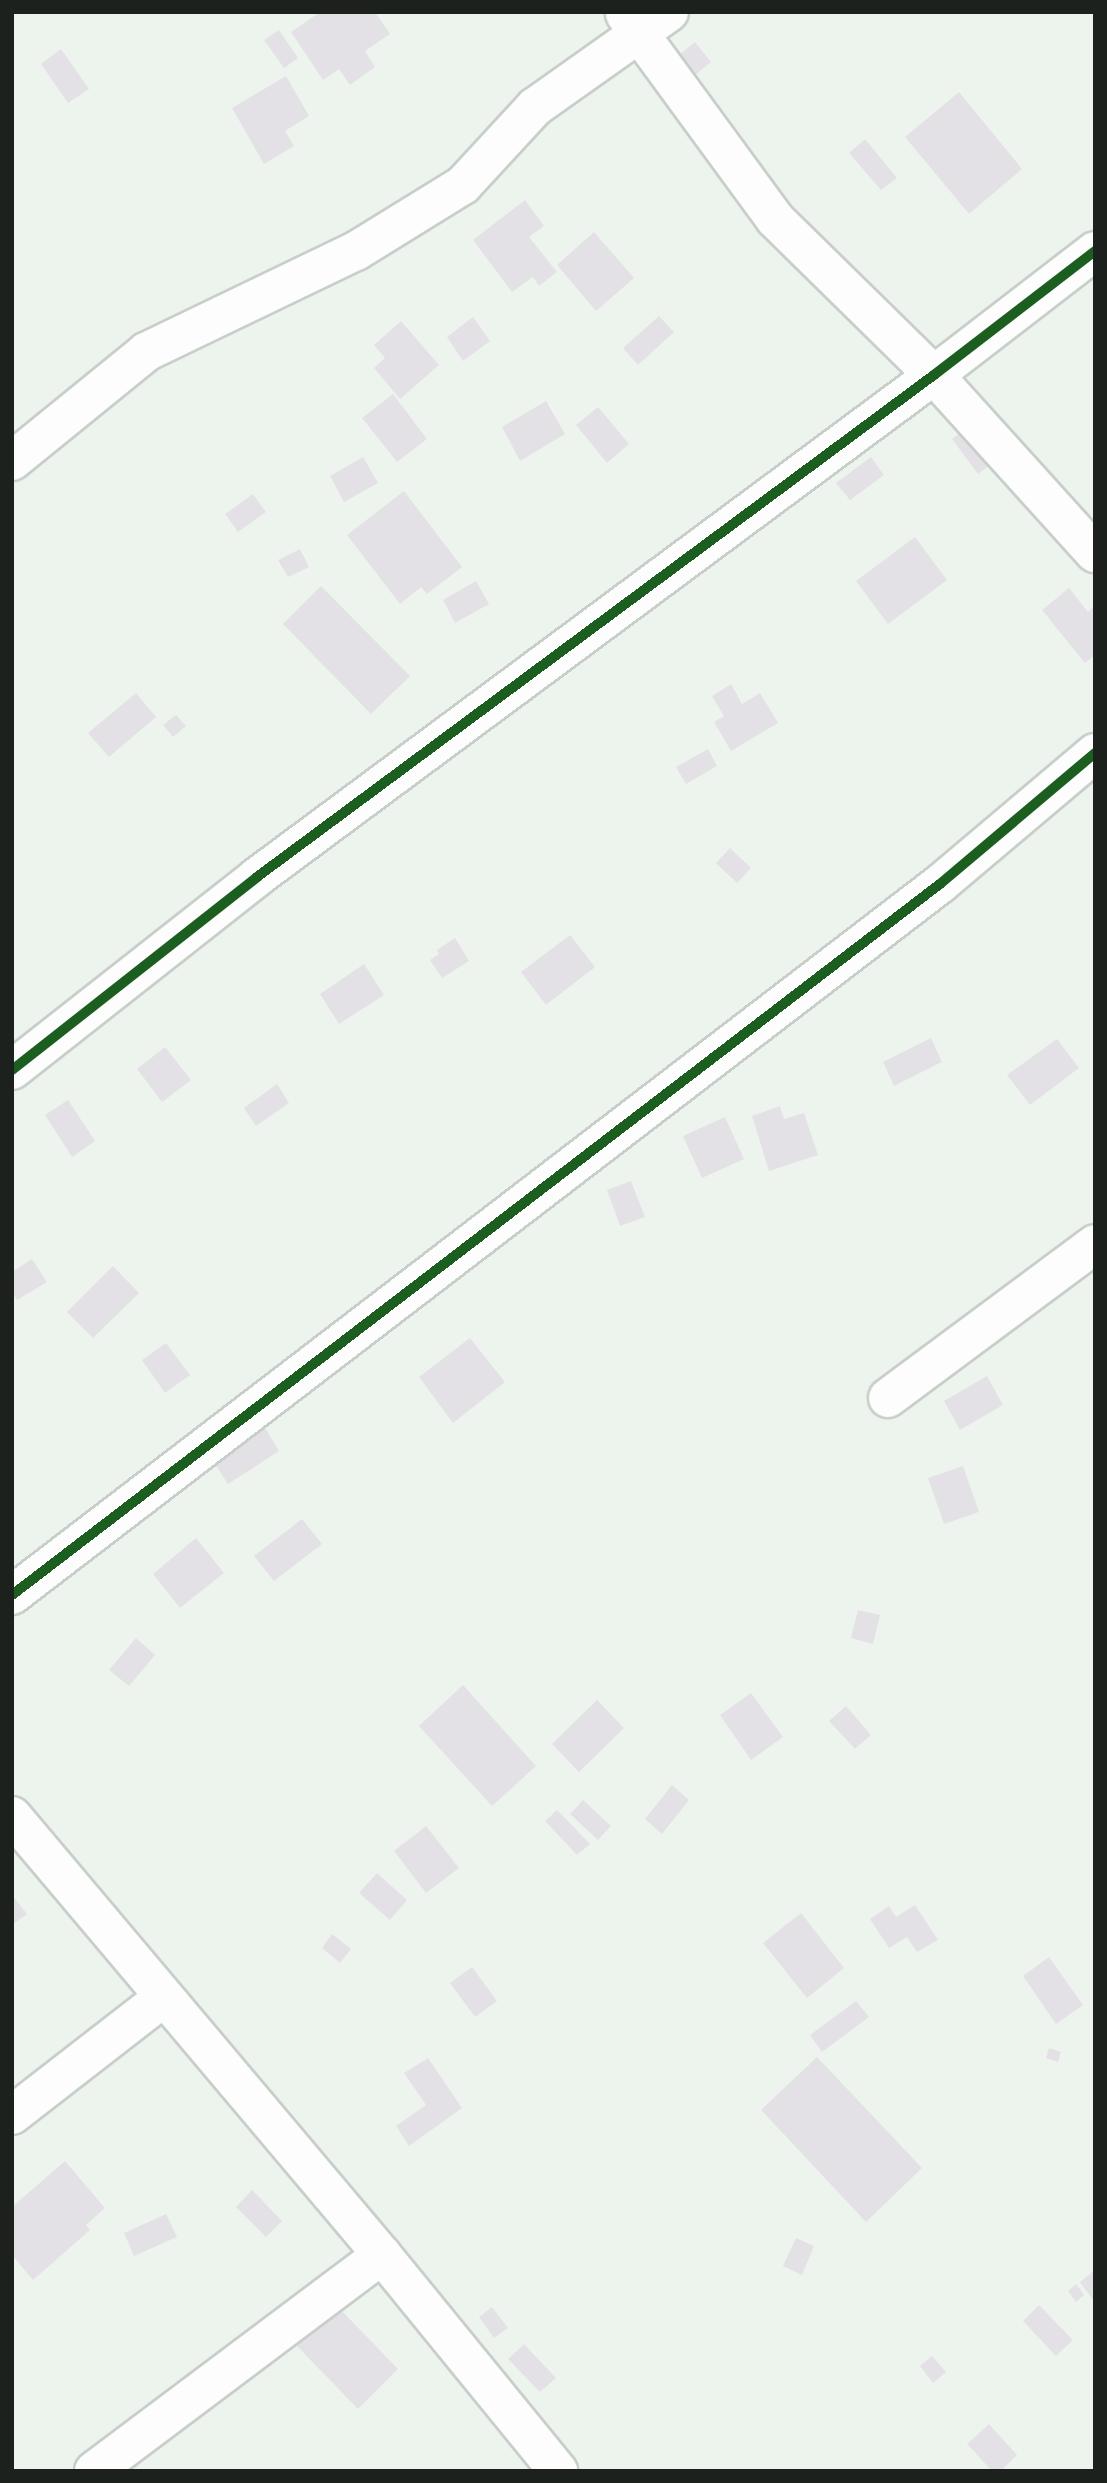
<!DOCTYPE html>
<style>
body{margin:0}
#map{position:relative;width:1107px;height:2483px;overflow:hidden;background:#ecf4ed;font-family:"Source Serif 4",serif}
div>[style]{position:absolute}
.building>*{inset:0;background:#e4e1e6}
.roads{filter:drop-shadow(2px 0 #c8cec9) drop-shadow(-2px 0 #c8cec9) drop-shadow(0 2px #c8cec9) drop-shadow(0 -2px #c8cec9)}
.street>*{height:38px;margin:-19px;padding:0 19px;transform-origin:19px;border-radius:19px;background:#fcfdfc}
.cycleway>*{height:10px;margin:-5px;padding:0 5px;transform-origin:5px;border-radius:5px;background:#1b5e20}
span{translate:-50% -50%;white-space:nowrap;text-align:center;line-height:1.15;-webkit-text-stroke:5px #fff;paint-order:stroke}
.frame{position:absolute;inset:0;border:14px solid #1c211d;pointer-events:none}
</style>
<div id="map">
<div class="building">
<i style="clip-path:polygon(320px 12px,375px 12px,390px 34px,365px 51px,375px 67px,350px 85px,339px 69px,323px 80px,291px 32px)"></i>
<i style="clip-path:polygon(279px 30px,298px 58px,284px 68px,264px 40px)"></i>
<i style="clip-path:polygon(695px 42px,711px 62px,694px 76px,678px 56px)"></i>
<i style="clip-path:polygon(61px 49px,89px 89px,68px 103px,41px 64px)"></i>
<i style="clip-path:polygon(286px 76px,309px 116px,285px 131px,294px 146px,264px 164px,232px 108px)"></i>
<i style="clip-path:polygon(959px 92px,1022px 169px,969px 214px,905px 137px)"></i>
<i style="clip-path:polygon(865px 139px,897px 178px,881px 190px,849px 153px)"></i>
<i style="clip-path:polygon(525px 200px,544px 226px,529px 237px,557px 272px,539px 286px,533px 277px,512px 292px,473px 240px)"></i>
<i style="clip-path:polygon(594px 232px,634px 278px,596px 311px,557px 265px)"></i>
<i style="clip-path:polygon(659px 316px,674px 332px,638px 365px,623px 348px)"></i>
<i style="clip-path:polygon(473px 317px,490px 341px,463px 361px,447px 337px)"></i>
<i style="clip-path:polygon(401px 321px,439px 365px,400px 399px,374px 368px,385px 358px,374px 345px)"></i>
<i style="clip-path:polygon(393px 394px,427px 439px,397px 462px,362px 418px)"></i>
<i style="clip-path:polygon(546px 401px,565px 434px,520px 461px,502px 427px)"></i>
<i style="clip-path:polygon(598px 407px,629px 444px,607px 463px,576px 425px)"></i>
<i style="clip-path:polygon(973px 423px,999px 458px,978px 474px,952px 439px)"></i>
<i style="clip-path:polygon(363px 457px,378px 483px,344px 502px,330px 476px)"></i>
<i style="clip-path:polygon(871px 457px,884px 475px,850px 500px,836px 483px)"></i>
<i style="clip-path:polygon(404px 491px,462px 567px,427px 594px,421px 587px,400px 604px,347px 535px)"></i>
<i style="clip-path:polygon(253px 494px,266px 512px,238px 532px,225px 514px)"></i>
<i style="clip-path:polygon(915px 537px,947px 580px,888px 624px,856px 581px)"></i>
<i style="clip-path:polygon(300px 549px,309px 567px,288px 577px,278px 560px)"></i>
<i style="clip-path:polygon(476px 581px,489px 604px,455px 623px,443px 600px)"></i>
<i style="clip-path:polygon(321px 586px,410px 676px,371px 714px,283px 624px)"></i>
<i style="clip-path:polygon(1069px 588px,1088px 612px,1095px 606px,1095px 655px,1085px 663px,1042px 610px)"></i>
<i style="clip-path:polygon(731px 684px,742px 704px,760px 693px,778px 723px,731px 751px,714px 722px,724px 716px,712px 696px)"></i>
<i style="clip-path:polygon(136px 693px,156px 717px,109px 757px,88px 733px)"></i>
<i style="clip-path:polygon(176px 715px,186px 726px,173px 737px,163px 725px)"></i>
<i style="clip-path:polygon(708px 749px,717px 766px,686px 784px,676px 767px)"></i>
<i style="clip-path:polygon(730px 848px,751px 868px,737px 883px,716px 863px)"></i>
<i style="clip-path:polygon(570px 935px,595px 967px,546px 1005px,521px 972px)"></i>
<i style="clip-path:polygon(455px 938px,469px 961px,442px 978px,430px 960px,439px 954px,437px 950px)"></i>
<i style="clip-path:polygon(364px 964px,384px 995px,339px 1024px,320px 994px)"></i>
<i style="clip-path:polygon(931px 1038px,942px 1062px,894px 1086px,883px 1062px)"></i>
<i style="clip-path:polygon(1057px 1039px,1079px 1068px,1030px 1105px,1007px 1075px)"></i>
<i style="clip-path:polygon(165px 1047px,191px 1080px,162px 1102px,137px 1069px)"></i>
<i style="clip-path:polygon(277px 1084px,289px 1103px,256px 1126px,244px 1108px)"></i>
<i style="clip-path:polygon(68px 1100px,95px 1141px,72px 1157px,45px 1115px)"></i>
<i style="clip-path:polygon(780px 1106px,784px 1119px,804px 1113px,818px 1155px,769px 1171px,752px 1116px)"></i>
<i style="clip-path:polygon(725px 1117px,744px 1159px,702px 1178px,683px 1136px)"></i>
<i style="clip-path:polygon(631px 1181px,645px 1217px,620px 1226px,607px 1190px)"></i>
<i style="clip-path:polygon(32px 1259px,47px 1282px,17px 1300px,12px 1292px,12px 1272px)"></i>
<i style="clip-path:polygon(113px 1266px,139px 1293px,93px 1338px,67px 1312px)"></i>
<i style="clip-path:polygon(470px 1338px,505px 1382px,453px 1423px,419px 1377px)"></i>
<i style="clip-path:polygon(166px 1343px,190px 1375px,165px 1393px,142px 1360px)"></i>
<i style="clip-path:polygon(987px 1376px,1003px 1405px,960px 1430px,944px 1401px)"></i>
<i style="clip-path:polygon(259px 1418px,279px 1451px,228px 1484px,208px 1453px)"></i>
<i style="clip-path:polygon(963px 1466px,979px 1512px,944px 1524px,928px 1478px)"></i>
<i style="clip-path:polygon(302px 1519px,322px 1544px,274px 1581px,254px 1556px)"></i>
<i style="clip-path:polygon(196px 1538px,224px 1573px,180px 1608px,153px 1574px)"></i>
<i style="clip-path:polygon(858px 1610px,880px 1615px,873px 1644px,851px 1638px)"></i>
<i style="clip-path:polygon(136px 1638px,155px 1655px,129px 1686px,109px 1670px)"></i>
<i style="clip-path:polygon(463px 1685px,536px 1766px,492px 1806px,419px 1726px)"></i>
<i style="clip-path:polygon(751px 1693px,783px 1737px,751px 1760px,720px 1715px)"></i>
<i style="clip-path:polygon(597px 1700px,624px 1728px,579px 1772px,552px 1744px)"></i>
<i style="clip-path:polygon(846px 1706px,871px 1735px,855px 1749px,829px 1721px)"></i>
<i style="clip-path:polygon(672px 1785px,689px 1800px,662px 1834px,645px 1819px)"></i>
<i style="clip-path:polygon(583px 1800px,611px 1826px,598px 1840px,570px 1814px)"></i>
<i style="clip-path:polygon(557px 1810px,590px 1844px,577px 1855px,545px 1821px)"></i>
<i style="clip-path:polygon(426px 1826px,459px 1868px,426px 1893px,394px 1851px)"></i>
<i style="clip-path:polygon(377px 1873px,407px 1900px,390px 1920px,359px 1893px)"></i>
<i style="clip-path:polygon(12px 1895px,27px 1914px,12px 1925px)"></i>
<i style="clip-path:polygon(915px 1905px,938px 1940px,917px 1952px,907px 1937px,889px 1948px,870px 1919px,889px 1906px,896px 1917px)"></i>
<i style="clip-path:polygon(801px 1913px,844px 1968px,807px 1998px,763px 1943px)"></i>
<i style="clip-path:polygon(332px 1934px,351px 1949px,340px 1963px,322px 1948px)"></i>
<i style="clip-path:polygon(1049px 1957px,1083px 2005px,1056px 2024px,1023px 1976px)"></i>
<i style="clip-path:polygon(472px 1967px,497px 2001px,475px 2017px,450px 1983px)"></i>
<i style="clip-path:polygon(856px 2001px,869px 2017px,822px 2052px,810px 2035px)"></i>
<i style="clip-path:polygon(1049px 2048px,1061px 2052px,1058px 2062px,1046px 2058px)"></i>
<i style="clip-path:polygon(817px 2057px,922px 2168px,866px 2222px,761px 2110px)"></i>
<i style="clip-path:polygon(428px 2058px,462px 2108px,409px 2146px,396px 2126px,426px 2105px,404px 2073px)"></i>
<i style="clip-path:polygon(65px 2161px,105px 2208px,86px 2225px,90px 2230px,33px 2280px,12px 2255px,12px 2207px)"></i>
<i style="clip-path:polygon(252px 2190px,282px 2221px,266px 2237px,236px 2207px)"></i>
<i style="clip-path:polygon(166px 2214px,177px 2237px,134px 2256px,124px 2233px)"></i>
<i style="clip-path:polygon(796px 2238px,814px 2246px,802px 2275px,783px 2266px)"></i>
<i style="clip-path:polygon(1095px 2270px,1095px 2298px,1093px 2300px,1080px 2282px)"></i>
<i style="clip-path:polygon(1076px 2284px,1084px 2295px,1076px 2302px,1068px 2291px)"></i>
<i style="clip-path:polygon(1039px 2305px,1073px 2340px,1056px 2356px,1023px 2321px)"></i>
<i style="clip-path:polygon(338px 2307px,398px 2369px,358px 2409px,297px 2346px)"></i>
<i style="clip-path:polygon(492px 2307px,508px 2328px,494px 2338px,479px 2317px)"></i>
<i style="clip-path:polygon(524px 2344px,556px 2378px,540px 2392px,508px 2359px)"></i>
<i style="clip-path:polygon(932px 2356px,946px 2372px,933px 2383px,920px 2366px)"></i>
<i style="clip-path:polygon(989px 2424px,1017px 2455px,1001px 2471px,992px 2471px,967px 2444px)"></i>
</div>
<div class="roads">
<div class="street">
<i style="left:625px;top:14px;width:254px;rotate:53.8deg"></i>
<i style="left:775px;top:219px;width:223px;rotate:44.5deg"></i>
<i style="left:934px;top:375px;width:240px;rotate:47.9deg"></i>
<i style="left:12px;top:461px;width:173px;rotate:-39.1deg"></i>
<i style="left:146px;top:352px;width:233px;rotate:-25.7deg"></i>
<i style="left:356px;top:251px;width:126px;rotate:-31.7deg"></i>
<i style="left:463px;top:185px;width:106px;rotate:-47.3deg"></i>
<i style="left:535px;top:107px;width:164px;rotate:-35.3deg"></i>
<i style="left:12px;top:1070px;width:312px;rotate:-38.2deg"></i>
<i style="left:257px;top:877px;width:843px;rotate:-36.56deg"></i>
<i style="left:934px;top:375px;width:203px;rotate:-37.6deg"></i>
<i style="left:888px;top:1398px;width:258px;rotate:-36.6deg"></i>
<i style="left:12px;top:1595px;width:1169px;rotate:-37.46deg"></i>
<i style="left:940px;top:884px;width:203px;rotate:-40.2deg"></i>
<i style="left:12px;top:1816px;width:574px;rotate:49.87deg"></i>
<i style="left:382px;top:2255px;width:279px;rotate:50.8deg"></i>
<i style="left:12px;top:2115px;width:192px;rotate:-37.8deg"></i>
<i style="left:94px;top:2471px;width:360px;rotate:-36.9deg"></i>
</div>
</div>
<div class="cycleway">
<i style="left:12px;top:1070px;width:312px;rotate:-38.2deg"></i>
<i style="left:257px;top:877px;width:843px;rotate:-36.56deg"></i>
<i style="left:934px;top:375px;width:203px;rotate:-37.6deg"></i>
<i style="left:12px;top:1595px;width:1169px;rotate:-37.46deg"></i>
<i style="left:940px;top:884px;width:203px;rotate:-40.2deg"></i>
</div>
<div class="frame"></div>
</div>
